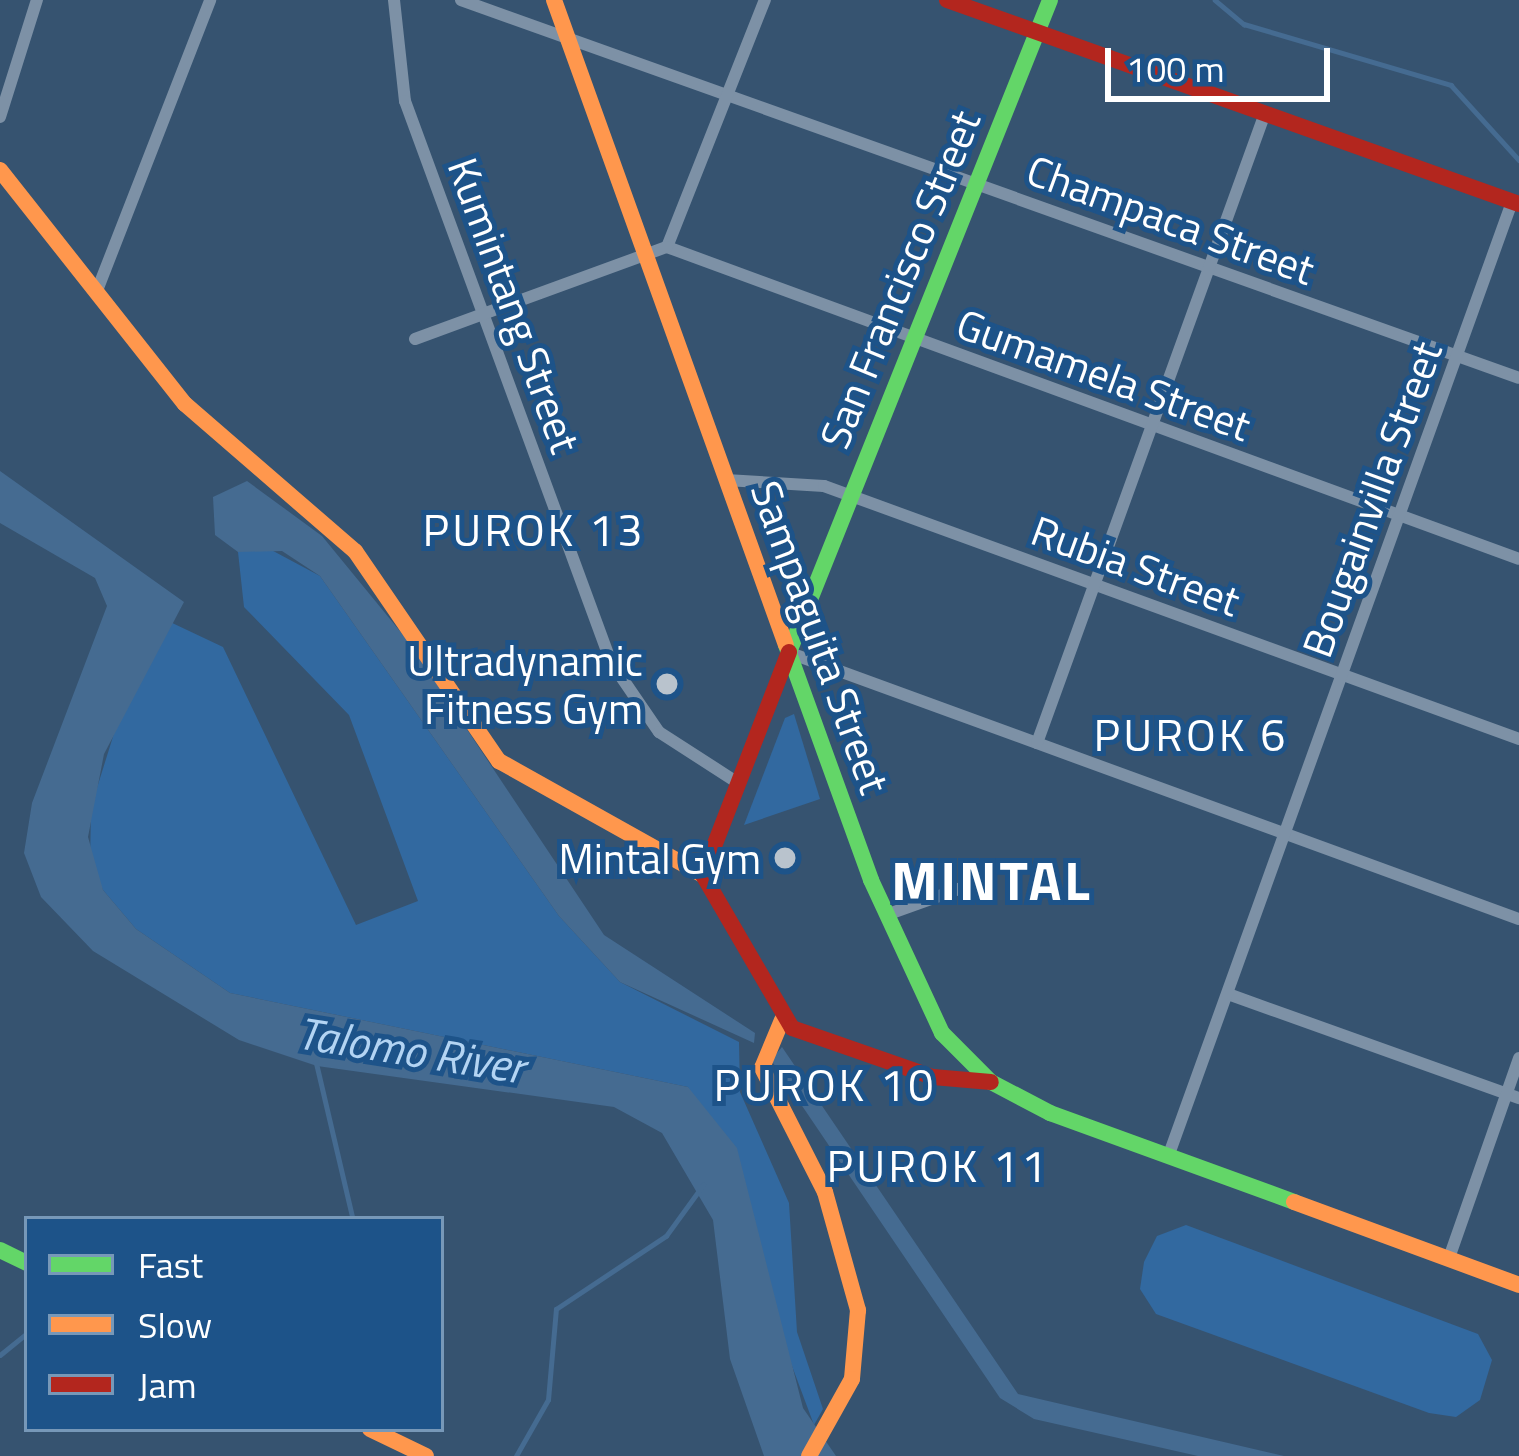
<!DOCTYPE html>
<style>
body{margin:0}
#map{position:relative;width:1519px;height:1456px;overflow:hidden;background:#365370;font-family:"Titillium Web",sans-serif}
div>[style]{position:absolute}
.green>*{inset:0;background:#3269a0}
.water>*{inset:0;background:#456b91}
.stream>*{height:4.5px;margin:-2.25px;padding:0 2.25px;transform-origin:2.25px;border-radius:2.25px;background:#456b91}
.street>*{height:12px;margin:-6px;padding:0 6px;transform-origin:6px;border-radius:6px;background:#7d91a6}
.fast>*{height:16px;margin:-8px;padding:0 8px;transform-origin:8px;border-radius:8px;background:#63d668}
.slow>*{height:16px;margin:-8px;padding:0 8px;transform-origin:8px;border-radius:8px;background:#ff974d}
.jam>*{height:16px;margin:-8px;padding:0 8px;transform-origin:8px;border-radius:8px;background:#b3261e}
.dots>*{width:33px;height:33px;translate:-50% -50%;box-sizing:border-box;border:6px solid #1d5389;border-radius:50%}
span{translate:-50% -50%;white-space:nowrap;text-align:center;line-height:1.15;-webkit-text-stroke:10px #1d5389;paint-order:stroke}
.street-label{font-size:42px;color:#fff}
.poi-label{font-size:42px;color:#fff}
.right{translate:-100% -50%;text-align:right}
.neighbourhood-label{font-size:45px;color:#fff;letter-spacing:3px}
.water-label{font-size:45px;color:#b3d4f3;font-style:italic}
.district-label{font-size:54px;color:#fff;font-weight:700;letter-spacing:3px}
.legend{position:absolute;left:24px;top:1216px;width:420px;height:216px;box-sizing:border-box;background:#1d5389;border:3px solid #7798b8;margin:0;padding:15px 21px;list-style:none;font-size:36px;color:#fff}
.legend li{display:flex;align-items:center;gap:24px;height:60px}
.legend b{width:60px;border:3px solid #7798b8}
.scale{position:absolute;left:1105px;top:48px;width:225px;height:54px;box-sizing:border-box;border:6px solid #fff;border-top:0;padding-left:15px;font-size:36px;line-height:42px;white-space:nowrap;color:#fff;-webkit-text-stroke:9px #1d5389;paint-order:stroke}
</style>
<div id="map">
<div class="green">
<i style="clip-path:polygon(262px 545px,320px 576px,559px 916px,620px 982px,739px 1042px,740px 1092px,789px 1203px,797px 1332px,823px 1409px,814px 1425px,688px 1087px,230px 993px,136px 929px,103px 890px,90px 866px,91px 807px,121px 711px,168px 621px,223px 647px,356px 925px,418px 901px,349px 715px,244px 607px,238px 552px)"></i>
<i style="clip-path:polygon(794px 714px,820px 799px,744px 825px,785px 718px)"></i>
<i style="clip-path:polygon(1186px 1225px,1478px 1334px,1492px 1360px,1480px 1400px,1456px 1417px,1429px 1413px,1156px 1314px,1140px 1289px,1144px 1262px,1157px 1236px)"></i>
</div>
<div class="water">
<i style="clip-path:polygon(0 471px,184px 602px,104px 754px,88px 837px,103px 890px,136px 929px,230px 993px,688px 1087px,737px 1148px,803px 1408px,836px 1456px,764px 1456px,730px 1359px,713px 1220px,662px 1133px,614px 1107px,317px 1066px,239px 1040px,93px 951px,41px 897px,24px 853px,32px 803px,107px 606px,95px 578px,0 523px)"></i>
<i style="clip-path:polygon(247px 481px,322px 536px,408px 641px,604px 935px,755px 1033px,754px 1043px,620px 982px,559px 916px,320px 576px,282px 551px,238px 552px,215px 535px,213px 497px)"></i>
<i style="clip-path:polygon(782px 1047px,1018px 1394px,1284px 1456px,1198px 1456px,1034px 1419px,1000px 1398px,771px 1060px)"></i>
</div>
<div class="stream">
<i style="left:1215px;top:0;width:38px;rotate:40deg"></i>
<i style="left:1244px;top:24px;width:216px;rotate:16.4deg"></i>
<i style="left:1451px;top:85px;width:101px;rotate:47.8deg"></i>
<i style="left:316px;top:1061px;width:162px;rotate:76.8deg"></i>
<i style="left:0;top:1355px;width:35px;rotate:-39deg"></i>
<i style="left:516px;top:1456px;width:64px;rotate:-60.3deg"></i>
<i style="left:548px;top:1400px;width:91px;rotate:-85deg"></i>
<i style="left:556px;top:1309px;width:132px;rotate:-33.6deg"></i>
<i style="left:666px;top:1236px;width:63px;rotate:-54deg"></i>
</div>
<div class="street">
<i style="left:394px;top:0;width:102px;rotate:83.8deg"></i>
<i style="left:405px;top:101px;width:598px;rotate:69.84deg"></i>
<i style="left:611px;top:662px;width:85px;rotate:55.6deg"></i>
<i style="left:659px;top:732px;width:94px;rotate:32.8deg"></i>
<i style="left:461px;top:0;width:1123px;rotate:19.66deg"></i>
<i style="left:0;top:117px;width:123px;rotate:-72.5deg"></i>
<i style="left:667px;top:247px;width:907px;rotate:20.11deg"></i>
<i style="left:667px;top:247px;width:266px;rotate:-68.4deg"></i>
<i style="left:98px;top:288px;width:309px;rotate:-68.7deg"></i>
<i style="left:415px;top:339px;width:268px;rotate:-20.1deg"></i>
<i style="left:726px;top:480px;width:98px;rotate:3.5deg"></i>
<i style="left:824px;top:486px;width:740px;rotate:20deg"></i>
<i style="left:790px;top:653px;width:776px;rotate:20.05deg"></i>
<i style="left:1037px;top:743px;width:670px;rotate:-70.1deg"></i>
<i style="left:886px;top:915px;width:89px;rotate:-19.7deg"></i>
<i style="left:1228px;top:994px;width:309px;rotate:19.7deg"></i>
<i style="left:1168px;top:1157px;width:1015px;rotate:-70.19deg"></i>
<i style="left:1449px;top:1258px;width:212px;rotate:-70.7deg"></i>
</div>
<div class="fast">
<i style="left:786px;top:645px;width:250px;rotate:70.1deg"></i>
<i style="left:871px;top:880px;width:169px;rotate:65.1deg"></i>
<i style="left:942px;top:1033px;width:69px;rotate:45deg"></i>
<i style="left:991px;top:1082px;width:67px;rotate:27.7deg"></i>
<i style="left:1050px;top:1113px;width:260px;rotate:20deg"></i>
<i style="left:789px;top:652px;width:702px;rotate:-68.18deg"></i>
<i style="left:0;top:1250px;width:30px;rotate:26deg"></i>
</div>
<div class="slow">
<i style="left:554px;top:0;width:685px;rotate:70.22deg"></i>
<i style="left:0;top:170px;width:298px;rotate:51.7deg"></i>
<i style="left:185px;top:404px;width:225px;rotate:40.9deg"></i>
<i style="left:355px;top:551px;width:255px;rotate:55.6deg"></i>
<i style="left:499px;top:761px;width:234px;rotate:29.2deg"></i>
<i style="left:782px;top:1020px;width:52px;rotate:112.6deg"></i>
<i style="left:762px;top:1068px;width:139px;rotate:63.1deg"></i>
<i style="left:825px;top:1192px;width:123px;rotate:74.4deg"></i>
<i style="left:858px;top:1310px;width:69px;rotate:95deg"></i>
<i style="left:852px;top:1379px;width:88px;rotate:119.2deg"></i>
<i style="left:1294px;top:1202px;width:240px;rotate:20.2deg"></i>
<i style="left:370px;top:1429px;width:62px;rotate:25.7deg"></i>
</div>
<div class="jam">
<i style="left:947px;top:0;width:607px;rotate:19.63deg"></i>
<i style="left:789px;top:652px;width:239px;rotate:111.1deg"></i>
<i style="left:703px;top:875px;width:177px;rotate:59.8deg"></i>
<i style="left:792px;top:1028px;width:149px;rotate:19.2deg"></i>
<i style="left:933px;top:1077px;width:58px;rotate:4.9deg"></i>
</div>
<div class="dots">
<i style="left:667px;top:684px;background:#b9c3cd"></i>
<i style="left:785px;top:858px;background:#b9c3cd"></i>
</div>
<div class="street-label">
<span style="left:1171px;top:219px;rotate:20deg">Champaca Street</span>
<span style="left:899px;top:279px;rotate:-68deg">San Francisco Street</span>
<span style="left:515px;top:305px;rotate:70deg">Kumintang Street</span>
<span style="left:1104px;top:374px;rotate:20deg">Gumamela Street</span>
<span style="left:1371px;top:499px;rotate:-70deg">Bougainvilla Street</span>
<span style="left:1136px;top:565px;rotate:20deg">Rubia Street</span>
<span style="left:821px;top:637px;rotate:70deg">Sampaguita Street</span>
</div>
<div class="poi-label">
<span class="right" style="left:643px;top:684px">Ultradynamic<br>Fitness Gym</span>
<span class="right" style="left:761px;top:858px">Mintal Gym</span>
</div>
<div class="neighbourhood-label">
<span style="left:534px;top:530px">PUROK 13</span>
<span style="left:1191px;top:735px">PUROK 6</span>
<span style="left:825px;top:1085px">PUROK 10</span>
<span style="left:938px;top:1166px">PUROK 11</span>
</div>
<div class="water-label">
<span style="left:411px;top:1050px;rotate:9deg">Talomo River</span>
</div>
<div class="district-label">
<span style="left:992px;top:880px">MINTAL</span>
</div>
<ul class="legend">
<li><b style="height:15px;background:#63d668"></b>Fast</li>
<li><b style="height:15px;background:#ff974d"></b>Slow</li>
<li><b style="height:15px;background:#b3261e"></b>Jam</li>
</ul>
<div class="scale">100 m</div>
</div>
